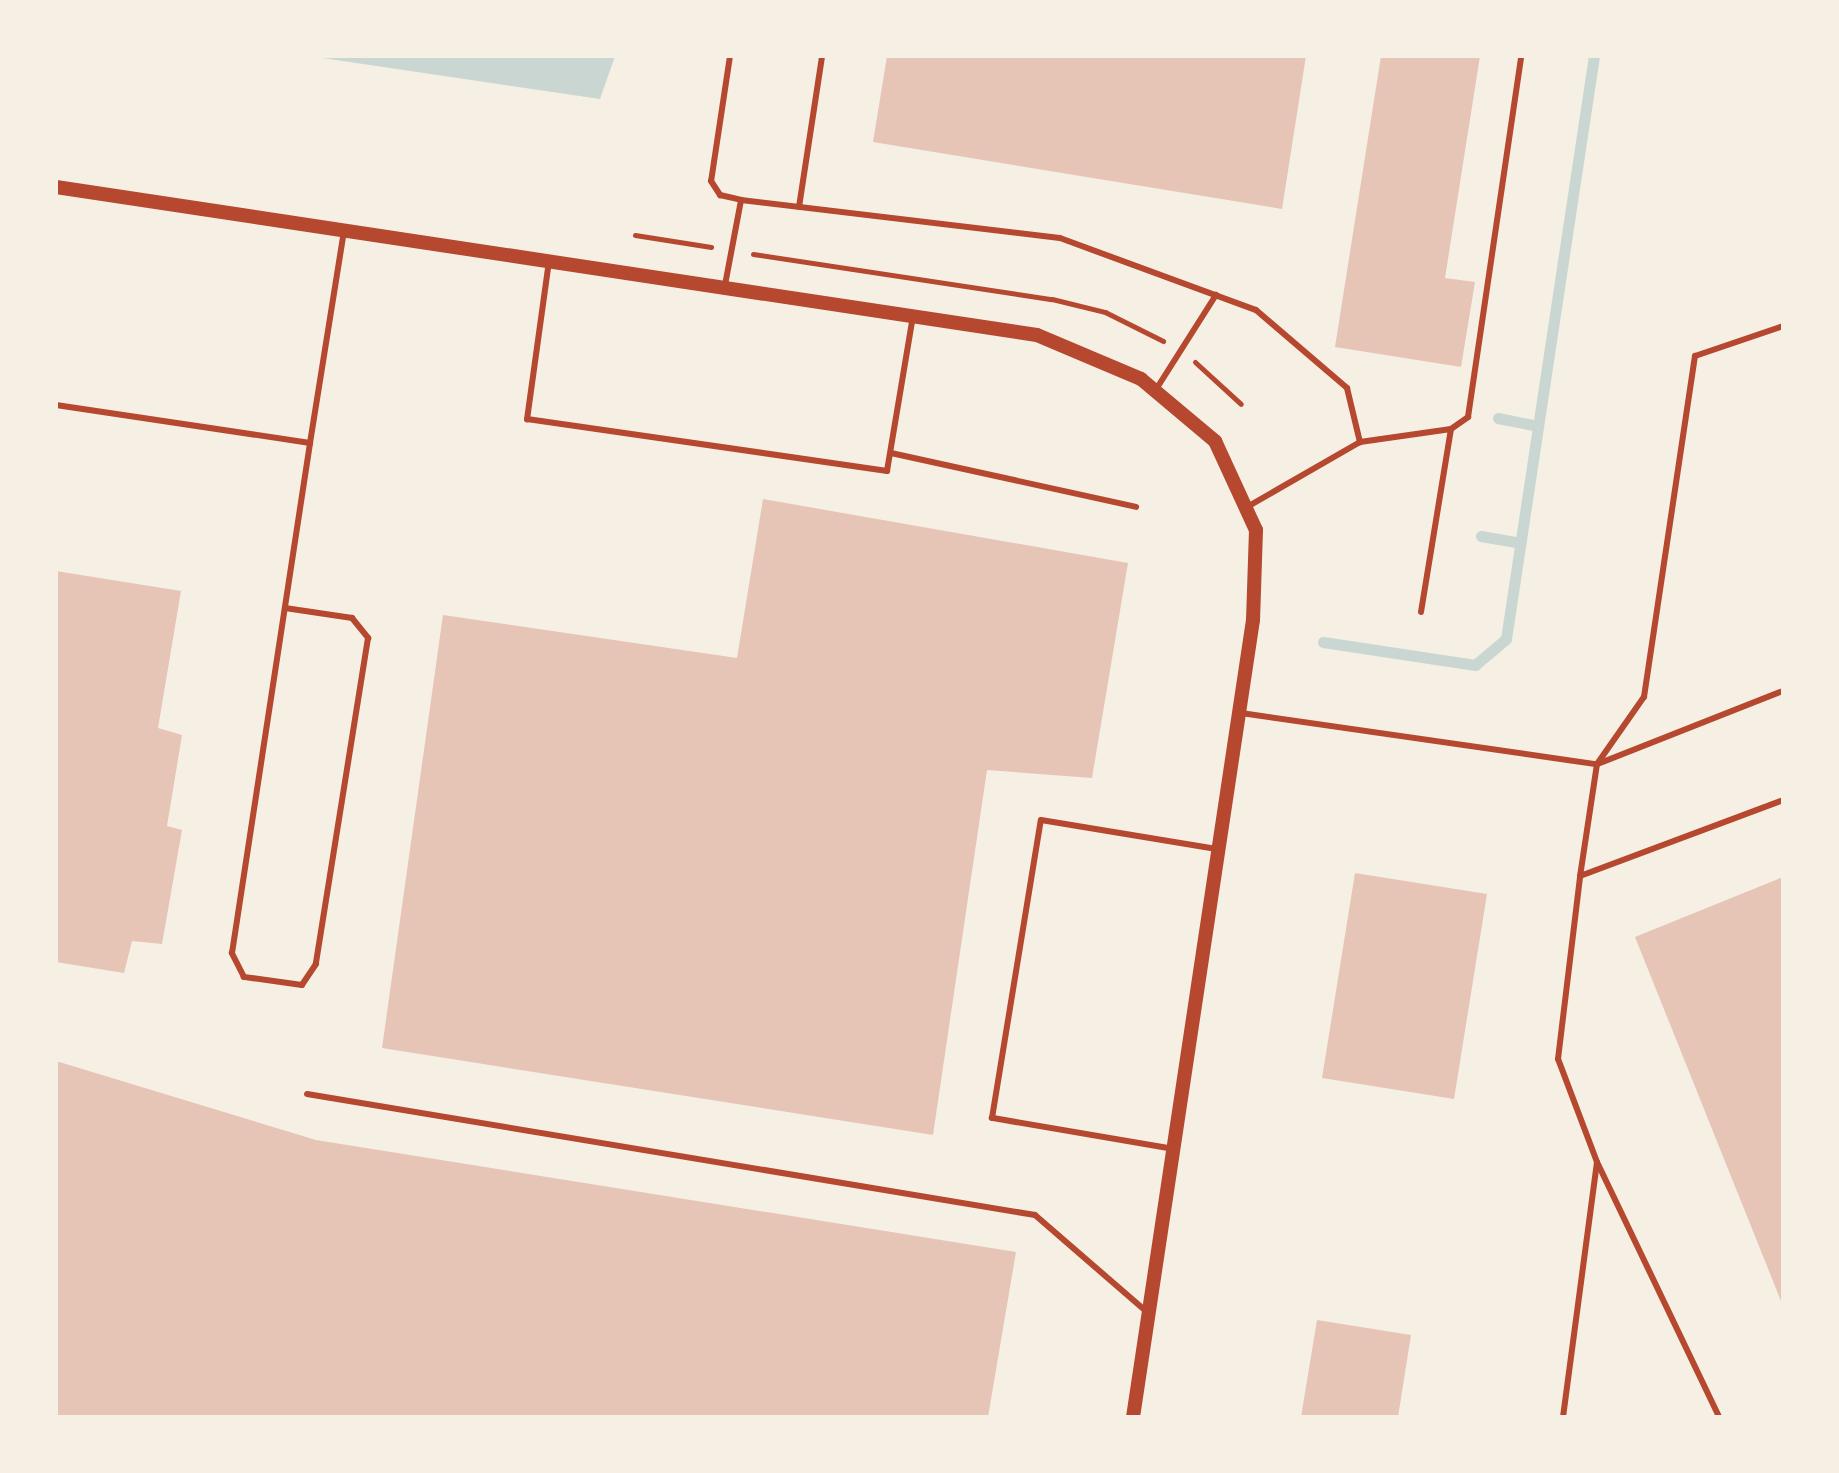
<!DOCTYPE html>
<style>
body{margin:0}
#map{position:relative;width:1839px;height:1473px;overflow:hidden;background:#f6efe4;font-family:"Open Sans",sans-serif}
div>[style]{position:absolute}
.water>*{inset:0;background:#c9d6d2}
.stream>*{height:11px;margin:-5.5px;padding:0 5.5px;transform-origin:5.5px;border-radius:5.5px;background:#c9d6d2}
.building>*{inset:0;background:#e6c5b7}
.path>*{height:5px;margin:-2.5px;padding:0 2.5px;transform-origin:2.5px;border-radius:2.5px;background:#b5482f}
.service>*{height:6px;margin:-3px;padding:0 3px;transform-origin:3px;border-radius:3px;background:#b5482f}
.tertiary>*{height:14px;margin:-7px;padding:0 7px;transform-origin:7px;border-radius:7px;background:#b5482f}
span{translate:-50% -50%;white-space:nowrap;text-align:center;line-height:1.15;-webkit-text-stroke:8px #f6efe4;paint-order:stroke}
.frame{position:absolute;inset:0;border:58px solid #f6efe4;pointer-events:none}
</style>
<div id="map">
<div class="water">
<i style="clip-path:polygon(309px 56px,615px 56px,600px 99px)"></i>
</div>
<div class="stream">
<i style="left:1498px;top:418px;width:41px;rotate:11.3deg"></i>
<i style="left:1481px;top:536px;width:40px;rotate:10deg"></i>
<i style="left:1323px;top:642px;width:154px;rotate:8.6deg"></i>
<i style="left:1475px;top:665px;width:40px;rotate:-40deg"></i>
<i style="left:1506px;top:639px;width:590px;rotate:-81.42deg"></i>
</div>
<div class="building">
<i style="clip-path:polygon(887px 56px,1306px 56px,1282px 209px,873px 142px)"></i>
<i style="clip-path:polygon(1381px 56px,1480px 56px,1445px 278px,1475px 282px,1461px 367px,1335px 347px)"></i>
<i style="clip-path:polygon(763px 499px,1128px 563px,1092px 778px,987px 770px,933px 1135px,382px 1048px,443px 615px,737px 658px)"></i>
<i style="clip-path:polygon(56px 571px,181px 591px,158px 728px,182px 735px,167px 826px,182px 830px,162px 944px,132px 941px,124px 973px,56px 962px)"></i>
<i style="clip-path:polygon(1355px 873px,1487px 894px,1454px 1099px,1322px 1078px)"></i>
<i style="clip-path:polygon(1783px 877px,1783px 1306px,1635px 937px)"></i>
<i style="clip-path:polygon(56px 1061px,316px 1140px,1016px 1252px,988px 1417px,56px 1417px)"></i>
<i style="clip-path:polygon(1317px 1320px,1411px 1335px,1398px 1417px,1301px 1417px)"></i>
</div>
<div class="path">
<i style="left:635px;top:235px;width:77px;rotate:9deg"></i>
<i style="left:753px;top:254px;width:302px;rotate:8.6deg"></i>
<i style="left:1052px;top:299px;width:55px;rotate:13.8deg"></i>
<i style="left:1105px;top:312px;width:65px;rotate:26.6deg"></i>
<i style="left:1195px;top:362px;width:62px;rotate:42.4deg"></i>
</div>
<div class="service">
<i style="left:730px;top:56px;width:126px;rotate:98.6deg"></i>
<i style="left:711px;top:181px;width:17px;rotate:57deg"></i>
<i style="left:720px;top:195px;width:22px;rotate:13deg"></i>
<i style="left:799px;top:207px;width:153px;rotate:-81.3deg"></i>
<i style="left:549px;top:261px;width:160px;rotate:97.9deg"></i>
<i style="left:527px;top:419px;width:364px;rotate:8.2deg"></i>
<i style="left:887px;top:471px;width:157px;rotate:-80.5deg"></i>
<i style="left:725px;top:285px;width:86px;rotate:-79.3deg"></i>
<i style="left:741px;top:200px;width:321px;rotate:6.8deg"></i>
<i style="left:1060px;top:238px;width:209px;rotate:20.2deg"></i>
<i style="left:1256px;top:310px;width:120px;rotate:40.6deg"></i>
<i style="left:1347px;top:388px;width:56px;rotate:76.5deg"></i>
<i style="left:1360px;top:442px;width:133px;rotate:150.1deg"></i>
<i style="left:1155px;top:391px;width:114px;rotate:-57.6deg"></i>
<i style="left:56px;top:405px;width:257px;rotate:8.5deg"></i>
<i style="left:1360px;top:442px;width:92px;rotate:-8.1deg"></i>
<i style="left:1451px;top:429px;width:21px;rotate:-35deg"></i>
<i style="left:1468px;top:417px;width:365px;rotate:-81.6deg"></i>
<i style="left:891px;top:453px;width:251px;rotate:12.4deg"></i>
<i style="left:285px;top:608px;width:68px;rotate:8.5deg"></i>
<i style="left:352px;top:618px;width:26px;rotate:51deg"></i>
<i style="left:368px;top:638px;width:330px;rotate:99.1deg"></i>
<i style="left:316px;top:964px;width:25px;rotate:124deg"></i>
<i style="left:302px;top:985px;width:59px;rotate:-172.1deg"></i>
<i style="left:244px;top:977px;width:27px;rotate:-117deg"></i>
<i style="left:232px;top:953px;width:516px;rotate:-81.3deg"></i>
<i style="left:310px;top:443px;width:216px;rotate:-80.9deg"></i>
<i style="left:1421px;top:612px;width:185px;rotate:-80.7deg"></i>
<i style="left:1241px;top:713px;width:360px;rotate:8.2deg"></i>
<i style="left:1597px;top:764px;width:113px;rotate:98.6deg"></i>
<i style="left:1600px;top:763px;width:197px;rotate:-21.5deg"></i>
<i style="left:1597px;top:764px;width:82px;rotate:-55deg"></i>
<i style="left:1644px;top:697px;width:345px;rotate:-81.5deg"></i>
<i style="left:1695px;top:356px;width:93px;rotate:-18.8deg"></i>
<i style="left:307px;top:1094px;width:738px;rotate:9.44deg"></i>
<i style="left:1035px;top:1215px;width:147px;rotate:40.9deg"></i>
<i style="left:1174px;top:1149px;width:185px;rotate:-170.3deg"></i>
<i style="left:992px;top:1118px;width:302px;rotate:-80.7deg"></i>
<i style="left:1041px;top:820px;width:178px;rotate:9.4deg"></i>
<i style="left:1597px;top:1162px;width:283px;rotate:64.4deg"></i>
<i style="left:1563px;top:1417px;width:257px;rotate:-82.4deg"></i>
<i style="left:1597px;top:1162px;width:110px;rotate:-110.7deg"></i>
<i style="left:1558px;top:1059px;width:184px;rotate:-83.1deg"></i>
<i style="left:1580px;top:876px;width:217px;rotate:-20.5deg"></i>
</div>
<div class="tertiary">
<i style="left:56px;top:187px;width:992px;rotate:8.58deg"></i>
<i style="left:1037px;top:335px;width:113px;rotate:22.9deg"></i>
<i style="left:1141px;top:379px;width:97px;rotate:40deg"></i>
<i style="left:1215px;top:441px;width:98px;rotate:65.3deg"></i>
<i style="left:1256px;top:530px;width:90px;rotate:91.9deg"></i>
<i style="left:1253px;top:620px;width:806px;rotate:98.56deg"></i>
</div>
<div class="frame"></div>
</div>
